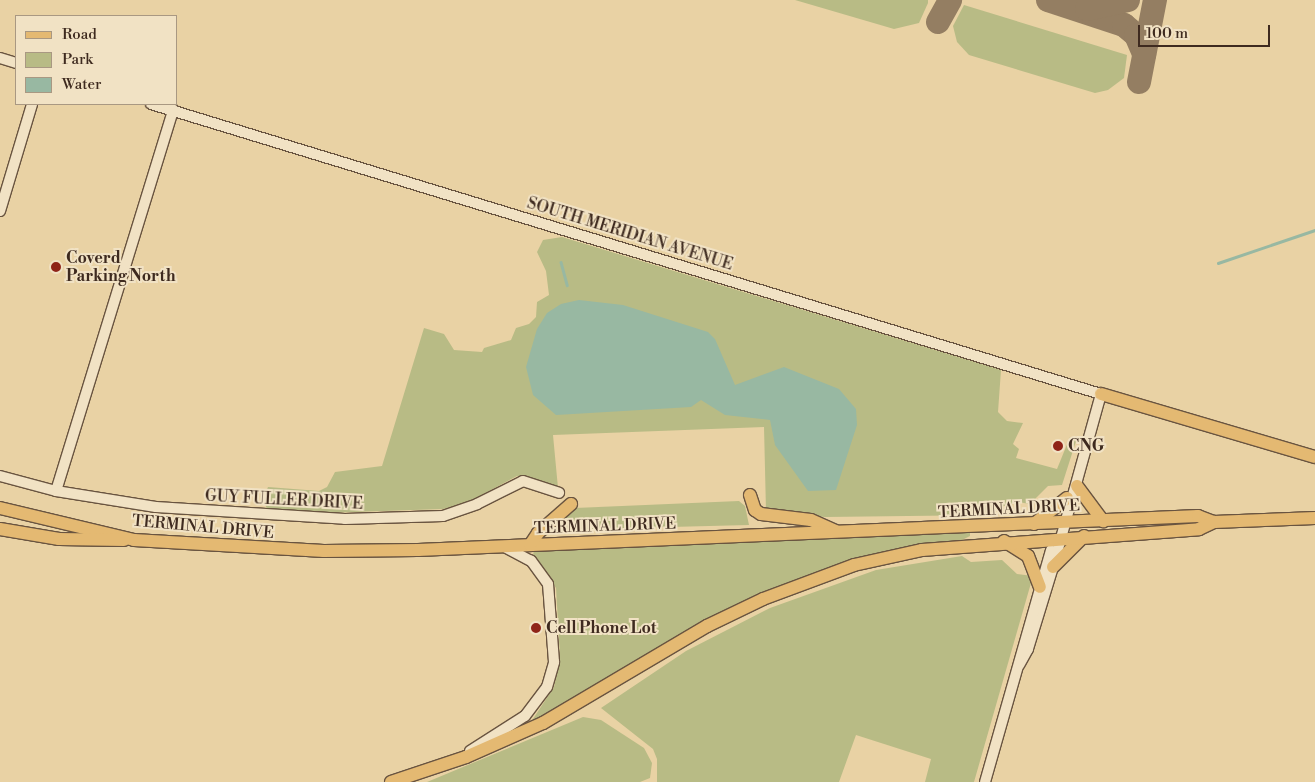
<!DOCTYPE html>
<style>
body{margin:0}
#map{position:relative;width:1315px;height:782px;overflow:hidden;background:#e9d2a4;font-family:"Libre Bodoni",serif}
div>[style]{position:absolute}
.green>*{inset:0;background:#b8bb85}
.water>*{inset:0;background:#98b8a2}
.stream>*{height:2.5px;margin:-1.25px;padding:0 1.25px;transform-origin:1.25px;border-radius:1.25px;background:#98b8a2}
.taxiway>*{height:24px;margin:-12px;padding:0 12px;transform-origin:12px;border-radius:12px;background:#947e62}
.roads{filter:drop-shadow(1px 0 #695440) drop-shadow(-1px 0 #695440) drop-shadow(0 1px #695440) drop-shadow(0 -1px #695440)}
.minor>*{height:10px;margin:-5px;padding:0 5px;transform-origin:5px;border-radius:5px;background:#f1e2c4}
.major>*{height:12px;margin:-6px;padding:0 6px;transform-origin:6px;border-radius:6px;background:#e4b972}
.dots>*{width:14px;height:14px;translate:-50% -50%;box-sizing:border-box;border:2px solid #f1e2c4;border-radius:50%}
span{translate:-50% -50%;white-space:nowrap;text-align:center;line-height:1.15;-webkit-text-stroke:4px #f1e2c4;paint-order:stroke}
.street-label{font-size:16px;color:#3e2a1f}
.poi-label{font-size:16px;color:#3e2a1f;font-weight:700}
.left{translate:0 -50%;text-align:left}
.legend{position:absolute;left:15px;top:15px;width:162px;height:90px;box-sizing:border-box;background:#f1e2c4;border:1px solid #a99882;margin:0;padding:6px 9px;list-style:none;font-size:15px;color:#3e2a1f}
.legend li{display:flex;align-items:center;gap:10px;height:25px}
.legend b{width:25px;border:1px solid #a99882}
.scale{position:absolute;left:1138px;top:25px;width:132px;height:22px;box-sizing:border-box;border:2px solid #3e2a1f;border-top:0;padding-left:6px;font-size:15px;line-height:18px;white-space:nowrap;color:#3e2a1f;-webkit-text-stroke:4px #f1e2c4;paint-order:stroke}
</style>
<div id="map">
<div class="green">
<i style="clip-path:polygon(795px 0,928px 0,928px 3px,919px 23px,894px 29px)"></i>
<i style="clip-path:polygon(964px 5px,1127px 55px,1124px 78px,1108px 90px,1095px 93px,969px 55px,957px 42px,953px 26px)"></i>
<i style="clip-path:polygon(562px 237px,1001px 370px,998px 412px,1007px 421px,1023px 423px,1013px 444px,1019px 449px,1016px 458px,1057px 469px,1070px 437px,1077px 438px,1062px 485px,1048px 486px,1030px 504px,1018px 502px,997px 508px,991px 515px,825px 517px,766px 511px,764px 427px,553px 435px,558px 488px,517px 476px,465px 504px,443px 509px,324px 513px,267px 509px,263px 499px,268px 487px,319px 491px,327px 487px,335px 472px,382px 466px,424px 328px,444px 334px,454px 350px,482px 352px,484px 348px,511px 340px,516px 328px,529px 324px,536px 317px,537px 302px,549px 295px,546px 271px,537px 252px,543px 240px)"></i>
<i style="clip-path:polygon(739px 501px,745px 506px,749px 525px,551px 530px,575px 508px)"></i>
<i style="clip-path:polygon(970px 532px,970px 536px,962px 540px,903px 548px,838px 565px,762px 594px,531px 722px,554px 687px,560px 657px,556px 588px,533px 556px,534px 549px)"></i>
<i style="clip-path:polygon(962px 556px,971px 562px,1002px 560px,1017px 574px,1033px 576px,974px 782px,925px 782px,931px 759px,856px 735px,839px 782px,657px 782px,657px 759px,653px 749px,601px 708px,686px 651px,770px 608px,876px 570px)"></i>
<i style="clip-path:polygon(583px 717px,601px 720px,644px 748px,652px 763px,650px 778px,640px 782px,427px 782px)"></i>
</div>
<div class="water">
<i style="clip-path:polygon(579px 300px,623px 305px,708px 332px,715px 339px,735px 385px,784px 367px,839px 389px,856px 409px,857px 425px,836px 490px,808px 491px,775px 445px,770px 420px,725px 415px,701px 400px,691px 407px,556px 415px,533px 395px,526px 367px,537px 329px,547px 313px,561px 304px)"></i>
</div>
<div class="stream">
<i style="left:561px;top:262px;width:24px;rotate:75deg"></i>
<i style="left:1218px;top:263px;width:102px;rotate:-18.8deg"></i>
</div>
<div class="taxiway">
<i style="left:1048px;top:0;width:80px;rotate:18.2deg"></i>
<i style="left:1124px;top:25px;width:16px;rotate:40deg"></i>
<i style="left:1136px;top:35px;width:21px;rotate:67deg"></i>
<i style="left:1087px;top:9px;width:42px;rotate:-12.4deg"></i>
<i style="left:938px;top:22px;width:25px;rotate:-61deg"></i>
<i style="left:1139px;top:82px;width:84px;rotate:-79deg"></i>
</div>
<div class="roads">
<div class="minor">
<i style="left:0;top:58px;width:17px;rotate:17deg"></i>
<i style="left:151px;top:104px;width:993px;rotate:16.98deg"></i>
<i style="left:1101px;top:394px;width:180px;rotate:105.5deg"></i>
<i style="left:1053px;top:567px;width:86px;rotate:107deg"></i>
<i style="left:1028px;top:649px;width:18px;rotate:119deg"></i>
<i style="left:0;top:211px;width:112px;rotate:-73.3deg"></i>
<i style="left:0;top:476px;width:58px;rotate:15deg"></i>
<i style="left:56px;top:491px;width:101px;rotate:9.1deg"></i>
<i style="left:156px;top:507px;width:189px;rotate:3.6deg"></i>
<i style="left:345px;top:519px;width:98px;rotate:-1.8deg"></i>
<i style="left:443px;top:516px;width:36px;rotate:-19deg"></i>
<i style="left:477px;top:504px;width:51px;rotate:-26.6deg"></i>
<i style="left:523px;top:481px;width:38px;rotate:18deg"></i>
<i style="left:56px;top:491px;width:399px;rotate:-72.9deg"></i>
<i style="left:470px;top:751px;width:65px;rotate:-32.5deg"></i>
<i style="left:525px;top:716px;width:36px;rotate:-53deg"></i>
<i style="left:547px;top:687px;width:26px;rotate:-74deg"></i>
<i style="left:554px;top:662px;width:78px;rotate:-94.4deg"></i>
<i style="left:548px;top:584px;width:29px;rotate:-126deg"></i>
<i style="left:531px;top:561px;width:32px;rotate:-152deg"></i>
<i style="left:985px;top:782px;width:241px;rotate:-74.1deg"></i>
</div>
<div class="major">
<i style="left:1101px;top:394px;width:223px;rotate:16.4deg"></i>
<i style="left:1077px;top:486px;width:44px;rotate:53.4deg"></i>
<i style="left:750px;top:495px;width:16px;rotate:72deg"></i>
<i style="left:755px;top:510px;width:7px;rotate:34deg"></i>
<i style="left:761px;top:514px;width:50px;rotate:6.8deg"></i>
<i style="left:811px;top:520px;width:27px;rotate:24deg"></i>
<i style="left:0;top:508px;width:138px;rotate:13.4deg"></i>
<i style="left:134px;top:540px;width:190px;rotate:3.3deg"></i>
<i style="left:324px;top:551px;width:94px;rotate:-0.6deg"></i>
<i style="left:418px;top:550px;width:781px;rotate:-2.5deg"></i>
<i style="left:1198px;top:516px;width:17px;rotate:21deg"></i>
<i style="left:1214px;top:522px;width:101px;rotate:-2.3deg"></i>
<i style="left:1034px;top:524px;width:42px;rotate:-38.2deg"></i>
<i style="left:0;top:529px;width:60px;rotate:9.6deg"></i>
<i style="left:59px;top:539px;width:65px;rotate:0.9deg"></i>
<i style="left:1004px;top:541px;width:28px;rotate:32deg"></i>
<i style="left:1028px;top:556px;width:33px;rotate:69deg"></i>
<i style="left:530px;top:545px;width:14px;rotate:-56deg"></i>
<i style="left:538px;top:533px;width:44px;rotate:-41.3deg"></i>
<i style="left:1053px;top:567px;width:44px;rotate:-45deg"></i>
<i style="left:391px;top:782px;width:79px;rotate:-18.4deg"></i>
<i style="left:466px;top:757px;width:84px;rotate:-23.8deg"></i>
<i style="left:543px;top:723px;width:191px;rotate:-30.6deg"></i>
<i style="left:707px;top:626px;width:62px;rotate:-25.7deg"></i>
<i style="left:763px;top:599px;width:97px;rotate:-20.5deg"></i>
<i style="left:854px;top:565px;width:70px;rotate:-12.4deg"></i>
<i style="left:922px;top:550px;width:278px;rotate:-4.3deg"></i>
<i style="left:1199px;top:529px;width:17px;rotate:-25deg"></i>
</div>
</div>
<div class="dots">
<i style="left:56px;top:267px;background:#8f2418"></i>
<i style="left:1058px;top:446px;background:#8f2418"></i>
<i style="left:536px;top:628px;background:#8f2418"></i>
</div>
<div class="street-label">
<span style="left:630px;top:234px;rotate:17deg">SOUTH MERIDIAN AVENUE</span>
<span style="left:284px;top:500px;rotate:3deg">GUY FULLER DRIVE</span>
<span style="left:1009px;top:509px;rotate:-3deg">TERMINAL DRIVE</span>
<span style="left:605px;top:526px;rotate:-2deg">TERMINAL DRIVE</span>
<span style="left:203px;top:527px;rotate:5deg">TERMINAL DRIVE</span>
</div>
<div class="poi-label">
<span class="left" style="left:66px;top:267px">Coverd<br>Parking North</span>
<span class="left" style="left:1068px;top:446px">CNG</span>
<span class="left" style="left:546px;top:628px">Cell Phone Lot</span>
</div>
<ul class="legend">
<li><b style="height:6px;background:#e4b972"></b>Road</li>
<li><b style="height:14px;background:#b8bb85"></b>Park</li>
<li><b style="height:14px;background:#98b8a2"></b>Water</li>
</ul>
<div class="scale">100 m</div>
</div>
